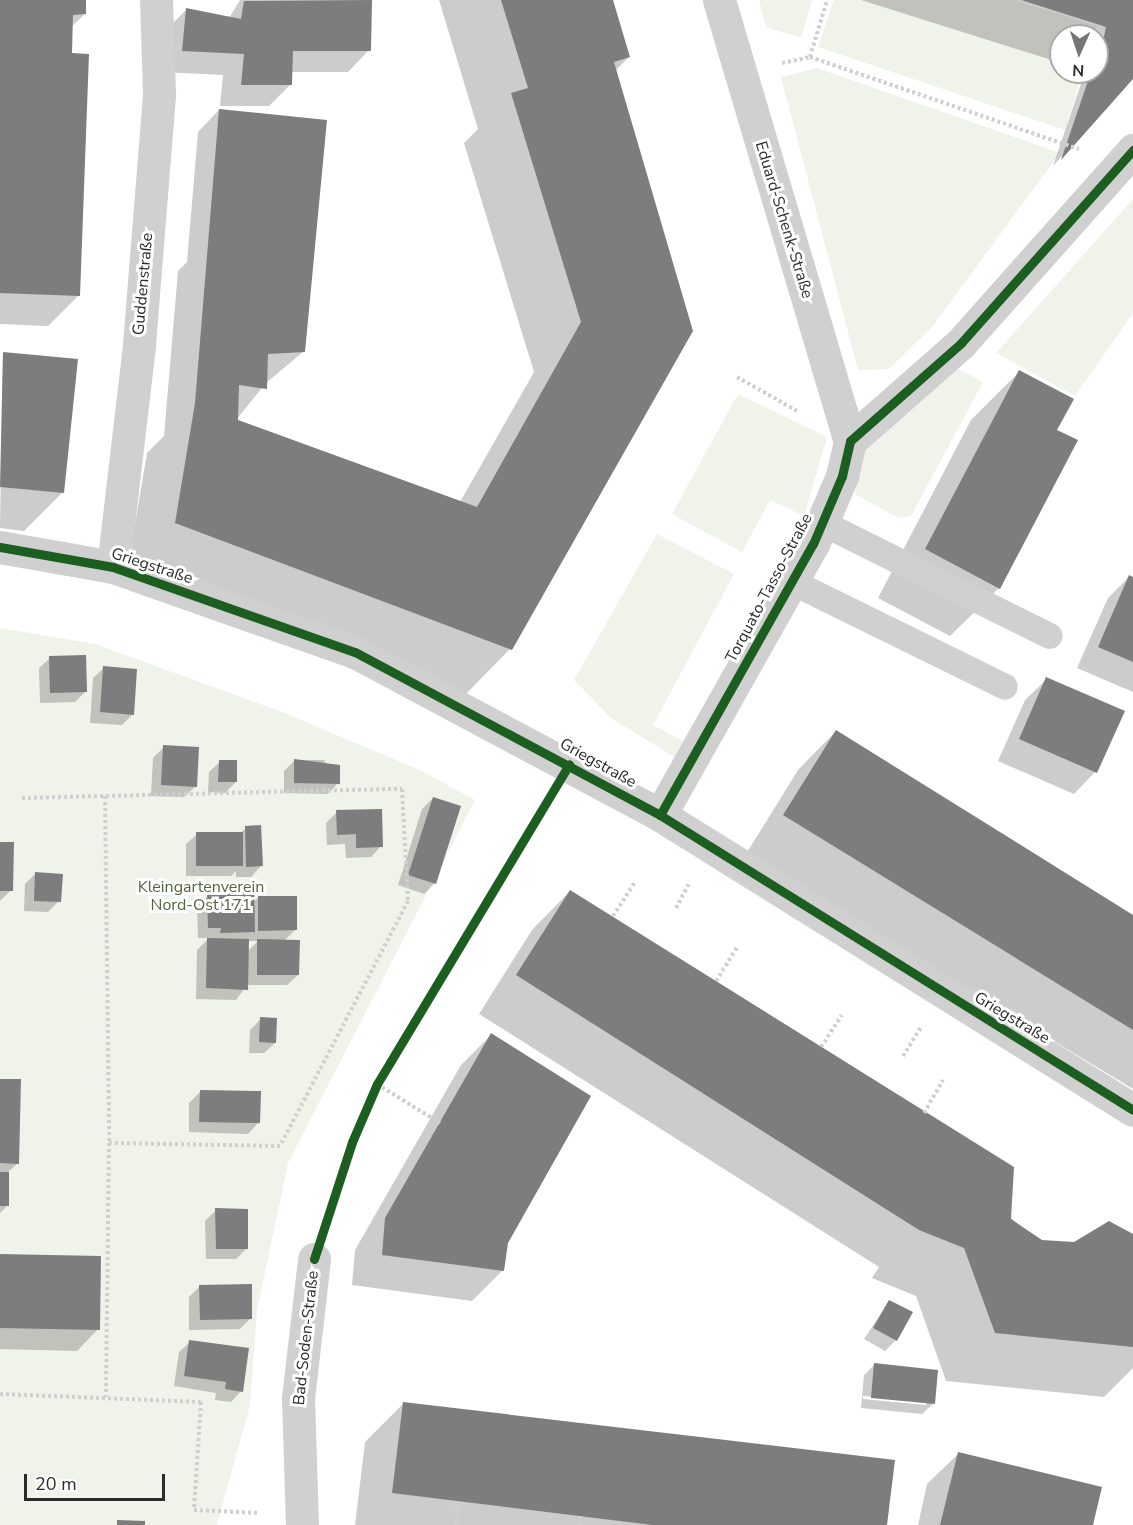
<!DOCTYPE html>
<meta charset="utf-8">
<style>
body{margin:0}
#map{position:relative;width:1133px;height:1525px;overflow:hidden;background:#fff;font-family:"Nunito Sans",sans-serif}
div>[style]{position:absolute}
.green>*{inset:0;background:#f0f3ea}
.shadow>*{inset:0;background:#0003}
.building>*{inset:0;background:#7d7d7d}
.path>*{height:4px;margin-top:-2px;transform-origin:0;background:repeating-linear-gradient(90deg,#d0d0d0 0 3px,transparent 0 6px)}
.lane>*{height:26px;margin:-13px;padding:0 13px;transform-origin:13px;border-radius:13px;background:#d0d0d0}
.street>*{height:33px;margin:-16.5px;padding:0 16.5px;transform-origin:16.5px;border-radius:16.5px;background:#d0d0d0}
.cycleway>*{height:9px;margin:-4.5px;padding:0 4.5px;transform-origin:4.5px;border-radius:4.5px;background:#1b5e20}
span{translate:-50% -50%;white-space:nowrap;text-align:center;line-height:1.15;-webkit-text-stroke:6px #fff;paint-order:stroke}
.street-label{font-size:16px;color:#2b2b2b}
.park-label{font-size:16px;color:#53663a}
.north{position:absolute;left:1049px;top:24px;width:60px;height:60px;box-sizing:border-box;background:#fff;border:2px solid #aaa;border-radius:50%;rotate:183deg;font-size:16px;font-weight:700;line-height:24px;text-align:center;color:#2b2b2b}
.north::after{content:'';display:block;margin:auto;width:21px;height:27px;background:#757575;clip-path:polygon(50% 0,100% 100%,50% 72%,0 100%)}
.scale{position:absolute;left:24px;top:1474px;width:141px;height:27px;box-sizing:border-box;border:3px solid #2b2b2b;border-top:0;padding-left:8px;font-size:18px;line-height:21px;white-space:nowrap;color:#2b2b2b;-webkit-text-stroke:4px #fff;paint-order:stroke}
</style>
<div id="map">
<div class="green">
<i style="clip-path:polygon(759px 0,812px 0,801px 38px,766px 27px)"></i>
<i style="clip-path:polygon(834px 0,1014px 0,1097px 26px,1094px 36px,1061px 36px,1061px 72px,1083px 72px,1065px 130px,818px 47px)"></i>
<i style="clip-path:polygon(817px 68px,1060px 153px,931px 328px,889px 369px,858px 370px,781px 77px)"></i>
<i style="clip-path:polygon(1133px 199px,1133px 313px,1075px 396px,996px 353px)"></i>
<i style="clip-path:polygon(957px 368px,983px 382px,911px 516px,899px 518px,855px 494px,861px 455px)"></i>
<i style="clip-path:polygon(738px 394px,827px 437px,804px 516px,770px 500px,742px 552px,672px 514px)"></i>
<i style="clip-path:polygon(657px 534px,734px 574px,653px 725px,685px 742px,676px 758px,611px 718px,574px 680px)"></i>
<i style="clip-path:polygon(0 628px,95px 644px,282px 712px,422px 771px,475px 800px,288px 1163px,257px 1311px,250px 1405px,217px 1525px,0 1525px)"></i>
</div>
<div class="shadow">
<i style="clip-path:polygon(0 0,85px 0,85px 14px,71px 27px,70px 52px,79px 295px,48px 326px,0 324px)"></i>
<i style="clip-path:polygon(240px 0,371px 0,369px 50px,348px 72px,291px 72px,291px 84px,269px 106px,220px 106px,223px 75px,161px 72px,165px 31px,187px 9px,229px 18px)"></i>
<i style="clip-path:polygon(439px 0,612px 0,629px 57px,615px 71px,692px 331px,510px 649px,462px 698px,127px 572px,147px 453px,164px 436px,178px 271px,187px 262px,198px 132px,219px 110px,303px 352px,266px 383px,236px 420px,460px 502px,534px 372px,464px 143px,478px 129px)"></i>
<i style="clip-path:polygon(861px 0,1133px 0,1133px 77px,1053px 166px,1085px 72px,1097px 72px,1097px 36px,1061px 36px,1061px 63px)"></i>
<i style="clip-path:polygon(3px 354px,63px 492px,24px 531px,0 528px)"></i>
<i style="clip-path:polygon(1019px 372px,1055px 430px,999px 588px,950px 636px,878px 598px,971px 420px)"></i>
<i style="clip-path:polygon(1129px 577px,1133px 578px,1133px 692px,1077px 668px,1108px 598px)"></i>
<i style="clip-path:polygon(50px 658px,86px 691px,75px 702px,40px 703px,39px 668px)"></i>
<i style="clip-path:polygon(104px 668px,133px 714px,122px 725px,90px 723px,93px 678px)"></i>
<i style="clip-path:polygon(1047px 679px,1095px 772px,1074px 794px,998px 761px,1025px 700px)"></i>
<i style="clip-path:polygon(836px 731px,1133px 916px,1133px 1089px,746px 854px,798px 770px)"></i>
<i style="clip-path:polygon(164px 747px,195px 787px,184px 797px,151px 796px,153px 758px)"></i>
<i style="clip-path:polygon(295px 760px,324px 760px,338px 783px,328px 794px,284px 793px,284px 771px)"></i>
<i style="clip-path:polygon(220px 762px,236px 782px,225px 793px,208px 792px,209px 772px)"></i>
<i style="clip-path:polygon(433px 798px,435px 883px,424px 894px,398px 885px,422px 809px)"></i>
<i style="clip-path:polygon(337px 812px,381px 846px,371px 857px,346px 858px,345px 844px,327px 845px,326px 823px)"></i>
<i style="clip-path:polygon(246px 828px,261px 866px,251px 877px,236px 877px,236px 871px,231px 876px,186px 876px,186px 844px,197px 834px,239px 834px)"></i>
<i style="clip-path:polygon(0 843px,11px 890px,0 901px)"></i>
<i style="clip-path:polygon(36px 873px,59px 901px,48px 912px,24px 911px,25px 884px)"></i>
<i style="clip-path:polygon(evenodd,225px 883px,253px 903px,258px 897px,295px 930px,284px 941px,298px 975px,287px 985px,247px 985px,236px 1000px,196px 999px,197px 950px,209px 938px,198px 938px,197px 905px,225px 883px,248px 941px,258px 941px,247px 952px,248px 941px)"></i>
<i style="clip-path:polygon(570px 891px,1041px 1241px,1074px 1244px,1133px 1235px,1133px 1368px,1104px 1397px,946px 1381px,916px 1296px,872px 1278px,879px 1267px,479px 1014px,532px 930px)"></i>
<i style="clip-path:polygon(261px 1019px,275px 1043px,264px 1053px,249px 1053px,250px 1030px)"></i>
<i style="clip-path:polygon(492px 1034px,506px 1243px,503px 1270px,472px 1301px,352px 1285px,355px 1250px,461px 1065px)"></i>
<i style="clip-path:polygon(0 1081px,18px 1163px,7px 1173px,7px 1206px,0 1213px)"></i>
<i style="clip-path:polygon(200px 1092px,258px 1123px,248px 1134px,189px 1132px,189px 1103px)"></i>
<i style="clip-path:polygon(216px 1210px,247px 1248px,236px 1259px,206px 1259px,205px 1221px)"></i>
<i style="clip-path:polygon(0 1256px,98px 1329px,77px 1351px,0 1349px)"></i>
<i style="clip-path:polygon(200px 1286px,251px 1318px,240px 1329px,189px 1330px,189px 1297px)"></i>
<i style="clip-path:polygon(889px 1301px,896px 1340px,885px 1351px,864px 1339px)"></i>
<i style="clip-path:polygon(190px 1342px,241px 1391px,231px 1402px,215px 1400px,216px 1393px,174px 1386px,179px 1352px)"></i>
<i style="clip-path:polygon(evenodd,875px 1364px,933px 1404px,922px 1414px,861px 1408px,864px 1375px,875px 1364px,863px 1396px,926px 1402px,926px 1405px,863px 1399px,863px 1396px)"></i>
<i style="clip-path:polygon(404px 1403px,886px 1525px,355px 1525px,365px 1442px)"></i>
<i style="clip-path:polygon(958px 1454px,1091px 1525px,918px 1525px,927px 1484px)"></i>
</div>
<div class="building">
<i style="clip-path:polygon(0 0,86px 0,86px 14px,73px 15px,72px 53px,89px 54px,80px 296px,0 293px)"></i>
<i style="clip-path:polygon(372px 0,371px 51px,293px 51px,292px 85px,241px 85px,244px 54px,182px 51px,186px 8px,241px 19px,244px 1px)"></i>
<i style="clip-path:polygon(501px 0,613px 0,630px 57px,614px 62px,693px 331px,512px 650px,175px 523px,195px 403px,219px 109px,327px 120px,305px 352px,268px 354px,267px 389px,239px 385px,238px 420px,477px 507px,581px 322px,511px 93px,528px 88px)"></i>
<i style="clip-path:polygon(1021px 0,1133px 0,1133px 79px,1061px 160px,1091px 72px,1097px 72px,1106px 27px)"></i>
<i style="clip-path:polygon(3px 352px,78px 359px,64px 493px,0 487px)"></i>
<i style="clip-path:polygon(1019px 370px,1074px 399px,1057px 430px,1078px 440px,1000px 589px,925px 549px)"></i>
<i style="clip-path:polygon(1129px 575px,1133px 577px,1133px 662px,1098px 647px)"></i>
<i style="clip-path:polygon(86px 655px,87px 692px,50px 693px,49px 656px)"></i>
<i style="clip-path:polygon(103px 666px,137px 669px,134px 715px,100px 712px)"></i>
<i style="clip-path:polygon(1046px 677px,1125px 711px,1097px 773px,1019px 739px)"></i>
<i style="clip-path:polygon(836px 730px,1133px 915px,1133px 1030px,783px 815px)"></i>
<i style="clip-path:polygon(163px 745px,199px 747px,197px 787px,161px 785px)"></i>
<i style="clip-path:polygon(294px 759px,340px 765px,340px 784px,294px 783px)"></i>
<i style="clip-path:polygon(219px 760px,237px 760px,237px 782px,218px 782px)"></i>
<i style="clip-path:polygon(433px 797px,461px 806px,436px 884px,408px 875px)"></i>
<i style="clip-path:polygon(382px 809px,383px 847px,356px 848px,356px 834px,337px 835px,336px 810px)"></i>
<i style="clip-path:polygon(261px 825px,263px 866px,246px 867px,245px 826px)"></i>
<i style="clip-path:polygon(196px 832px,243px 832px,243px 866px,196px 866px)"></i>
<i style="clip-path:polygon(0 842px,14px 842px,13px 891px,0 891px)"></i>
<i style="clip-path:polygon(35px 872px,63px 874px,61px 902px,34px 901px)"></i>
<i style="clip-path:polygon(254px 881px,255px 932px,220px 933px,221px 928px,208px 928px,207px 893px,225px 892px,225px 882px)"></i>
<i style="clip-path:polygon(570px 890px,1014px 1167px,1011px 1219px,1042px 1240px,1074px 1242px,1109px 1221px,1133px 1234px,1133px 1347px,995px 1333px,964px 1248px,919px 1230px,516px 975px)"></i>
<i style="clip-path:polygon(258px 896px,297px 896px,297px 930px,258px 931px)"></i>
<i style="clip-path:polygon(207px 938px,249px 939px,248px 990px,206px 988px)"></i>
<i style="clip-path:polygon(257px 939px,300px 940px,299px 975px,257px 975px)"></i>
<i style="clip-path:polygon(260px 1017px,277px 1018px,276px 1043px,259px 1042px)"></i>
<i style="clip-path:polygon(491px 1033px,591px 1096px,508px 1243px,504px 1271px,382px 1255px,385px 1218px)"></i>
<i style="clip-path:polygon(0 1079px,21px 1079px,19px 1164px,0 1163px)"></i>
<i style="clip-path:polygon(200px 1090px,261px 1091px,260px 1123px,199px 1122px)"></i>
<i style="clip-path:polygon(0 1172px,9px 1172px,9px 1206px,0 1206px)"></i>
<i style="clip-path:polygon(215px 1208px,248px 1209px,248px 1249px,216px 1249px)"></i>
<i style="clip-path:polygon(0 1254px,101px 1256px,100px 1330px,0 1328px)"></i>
<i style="clip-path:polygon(252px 1284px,252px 1319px,200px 1320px,199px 1285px)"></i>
<i style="clip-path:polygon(889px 1300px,913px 1312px,897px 1341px,873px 1328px)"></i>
<i style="clip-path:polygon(189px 1340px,249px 1348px,243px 1392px,225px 1389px,226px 1382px,184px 1376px)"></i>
<i style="clip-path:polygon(874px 1363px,938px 1370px,935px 1404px,871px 1398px)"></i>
<i style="clip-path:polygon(403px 1402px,895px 1460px,887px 1525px,652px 1525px,392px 1493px)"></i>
<i style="clip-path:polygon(958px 1452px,1102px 1487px,1093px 1525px,940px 1525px)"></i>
<i style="clip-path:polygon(117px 1520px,145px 1521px,145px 1525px,117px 1525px)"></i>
</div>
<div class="path">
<i style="left:810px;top:57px;width:59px;rotate:-73.4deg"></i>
<i style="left:782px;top:63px;width:29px;rotate:-12deg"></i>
<i style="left:810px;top:57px;width:284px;rotate:18.9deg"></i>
<i style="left:737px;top:377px;width:69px;rotate:29.5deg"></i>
<i style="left:105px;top:796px;width:347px;rotate:89.3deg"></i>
<i style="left:109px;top:1143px;width:254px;rotate:90.7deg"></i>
<i style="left:22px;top:798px;width:380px;rotate:-1.4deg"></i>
<i style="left:402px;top:789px;width:112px;rotate:86.9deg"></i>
<i style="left:408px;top:901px;width:276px;rotate:117.6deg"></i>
<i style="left:280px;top:1146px;width:171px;rotate:-179deg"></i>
<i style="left:676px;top:908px;width:30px;rotate:-62deg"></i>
<i style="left:613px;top:916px;width:40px;rotate:-57.1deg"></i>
<i style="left:716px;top:981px;width:40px;rotate:-58deg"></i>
<i style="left:821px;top:1047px;width:38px;rotate:-57deg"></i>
<i style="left:903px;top:1056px;width:36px;rotate:-58deg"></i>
<i style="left:377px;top:1084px;width:74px;rotate:31.8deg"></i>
<i style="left:924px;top:1113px;width:38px;rotate:-60deg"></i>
<i style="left:0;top:1394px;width:201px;rotate:2.3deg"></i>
<i style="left:201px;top:1402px;width:108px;rotate:93.7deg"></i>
<i style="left:194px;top:1510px;width:66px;rotate:2.6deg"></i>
<i style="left:456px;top:1525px;width:24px;rotate:-85deg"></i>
<i style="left:579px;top:1525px;width:9px;rotate:-84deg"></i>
</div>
<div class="lane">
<i style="left:822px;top:523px;width:254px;rotate:26.4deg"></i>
<i style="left:792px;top:582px;width:237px;rotate:26.2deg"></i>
</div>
<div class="street">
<i style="left:719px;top:0;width:460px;rotate:73.5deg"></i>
<i style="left:0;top:547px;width:115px;rotate:10deg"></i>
<i style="left:113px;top:567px;width:256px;rotate:19.4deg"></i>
<i style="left:355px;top:652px;width:346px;rotate:28.1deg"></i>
<i style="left:660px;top:815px;width:557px;rotate:31.95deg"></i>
<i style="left:113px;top:567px;width:225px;rotate:-83.3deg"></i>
<i style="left:139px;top:344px;width:252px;rotate:-85.4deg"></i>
<i style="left:159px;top:93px;width:93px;rotate:-91.8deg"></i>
<i style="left:660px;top:815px;width:311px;rotate:-60.6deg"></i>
<i style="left:813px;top:544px;width:74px;rotate:-66.9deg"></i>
<i style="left:842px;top:476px;width:36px;rotate:-77deg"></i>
<i style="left:850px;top:441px;width:148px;rotate:-41.4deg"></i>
<i style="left:961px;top:343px;width:259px;rotate:-48.3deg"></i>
<i style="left:302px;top:1525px;width:127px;rotate:-91.8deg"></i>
<i style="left:298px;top:1398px;width:140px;rotate:-83.4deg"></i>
</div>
<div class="cycleway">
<i style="left:0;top:547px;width:115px;rotate:10deg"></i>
<i style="left:113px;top:567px;width:256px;rotate:19.4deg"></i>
<i style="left:355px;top:652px;width:346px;rotate:28.1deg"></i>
<i style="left:660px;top:815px;width:557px;rotate:31.95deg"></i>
<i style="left:660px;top:815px;width:311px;rotate:-60.6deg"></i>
<i style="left:813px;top:544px;width:74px;rotate:-66.9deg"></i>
<i style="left:842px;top:476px;width:36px;rotate:-77deg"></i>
<i style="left:850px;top:441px;width:148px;rotate:-41.4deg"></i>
<i style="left:961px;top:343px;width:259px;rotate:-48.3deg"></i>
<i style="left:314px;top:1259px;width:123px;rotate:-72deg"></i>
<i style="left:352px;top:1142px;width:63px;rotate:-66.7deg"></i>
<i style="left:377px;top:1084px;width:373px;rotate:-59deg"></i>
</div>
<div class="street-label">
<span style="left:784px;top:220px;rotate:73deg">Eduard-Schenk-Straße</span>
<span style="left:143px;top:284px;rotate:-85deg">Guddenstraße</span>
<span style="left:152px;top:566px;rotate:18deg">Griegstraße</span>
<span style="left:769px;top:588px;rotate:-62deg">Torquato-Tasso-Straße</span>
<span style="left:598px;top:763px;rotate:29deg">Griegstraße</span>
<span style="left:1012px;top:1018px;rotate:31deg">Griegstraße</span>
<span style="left:306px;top:1338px;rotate:-84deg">Bad-Soden-Straße</span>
</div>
<div class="park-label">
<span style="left:201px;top:896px">Kleingartenverein<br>Nord-Ost 171</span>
</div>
<div class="north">N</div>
<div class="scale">20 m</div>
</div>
